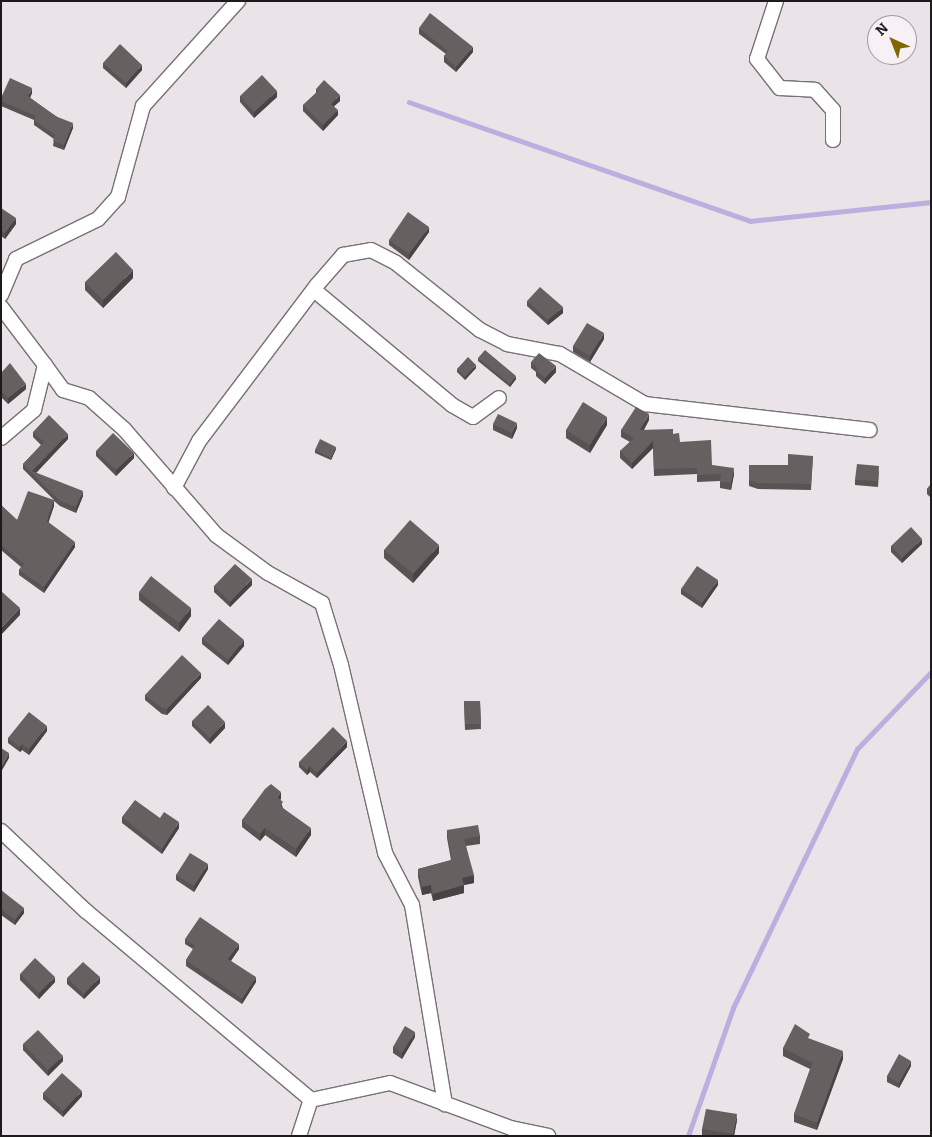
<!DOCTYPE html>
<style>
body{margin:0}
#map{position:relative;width:932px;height:1137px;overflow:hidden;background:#eae3e7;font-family:Bitter,serif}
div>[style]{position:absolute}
.stream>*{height:4.5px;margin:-2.25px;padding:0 2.25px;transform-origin:2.25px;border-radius:2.25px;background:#bcaedf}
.roads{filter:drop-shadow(1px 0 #777074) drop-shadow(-1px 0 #777074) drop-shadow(0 1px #777074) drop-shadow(0 -1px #777074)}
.minor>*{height:14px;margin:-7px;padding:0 7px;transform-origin:7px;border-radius:7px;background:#fff}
.wall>*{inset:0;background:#595353}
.shaded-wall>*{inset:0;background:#484344}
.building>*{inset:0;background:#676061}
span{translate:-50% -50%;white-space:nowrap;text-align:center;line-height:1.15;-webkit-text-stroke:5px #f7f0f4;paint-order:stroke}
.frame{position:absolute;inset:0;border:2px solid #1c1a1b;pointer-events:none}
.north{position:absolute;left:867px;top:15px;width:50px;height:50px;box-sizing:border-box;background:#f7f0f4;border:1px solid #9f9a9d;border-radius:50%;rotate:316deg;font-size:14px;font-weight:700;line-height:20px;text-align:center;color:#1c1a1b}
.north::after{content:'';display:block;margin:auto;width:18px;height:22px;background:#806700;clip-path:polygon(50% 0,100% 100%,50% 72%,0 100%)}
</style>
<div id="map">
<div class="stream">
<i style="left:409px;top:102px;width:361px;rotate:19.2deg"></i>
<i style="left:750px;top:221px;width:182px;rotate:-6deg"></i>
<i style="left:688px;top:1136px;width:136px;rotate:-70.6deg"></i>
<i style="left:733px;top:1008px;width:287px;rotate:-64.4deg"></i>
<i style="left:857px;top:749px;width:107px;rotate:-46.1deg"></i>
</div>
<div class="roads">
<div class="minor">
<i style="left:776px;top:1px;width:61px;rotate:108.1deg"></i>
<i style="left:757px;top:59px;width:37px;rotate:52deg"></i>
<i style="left:780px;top:88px;width:35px;rotate:3deg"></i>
<i style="left:815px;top:90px;width:27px;rotate:48deg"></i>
<i style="left:833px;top:110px;width:30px;rotate:90deg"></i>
<i style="left:314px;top:290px;width:180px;rotate:39.8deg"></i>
<i style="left:452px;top:405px;width:24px;rotate:30deg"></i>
<i style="left:473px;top:417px;width:32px;rotate:-36deg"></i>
<i style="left:1px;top:295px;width:39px;rotate:-67deg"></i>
<i style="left:16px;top:259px;width:91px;rotate:-26deg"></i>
<i style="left:98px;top:219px;width:30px;rotate:-48deg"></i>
<i style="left:118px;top:197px;width:94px;rotate:-74.6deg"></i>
<i style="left:143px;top:106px;width:142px;rotate:-47.9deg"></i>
<i style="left:1px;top:307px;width:73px;rotate:52.8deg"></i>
<i style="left:45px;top:365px;width:46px;rotate:103.7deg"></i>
<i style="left:34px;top:410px;width:43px;rotate:139.7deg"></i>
<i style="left:45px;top:365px;width:31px;rotate:54deg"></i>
<i style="left:63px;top:390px;width:27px;rotate:17deg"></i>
<i style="left:89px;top:398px;width:47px;rotate:41.5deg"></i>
<i style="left:124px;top:429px;width:140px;rotate:49deg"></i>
<i style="left:216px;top:535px;width:64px;rotate:36.2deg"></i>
<i style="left:268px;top:573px;width:62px;rotate:29.1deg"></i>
<i style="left:322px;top:603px;width:65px;rotate:73deg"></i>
<i style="left:341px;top:665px;width:193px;rotate:76.8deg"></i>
<i style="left:385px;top:853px;width:59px;rotate:62.6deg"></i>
<i style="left:412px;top:905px;width:202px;rotate:80.6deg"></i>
<i style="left:174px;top:488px;width:53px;rotate:-62deg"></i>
<i style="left:199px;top:441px;width:196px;rotate:-52.9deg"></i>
<i style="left:317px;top:285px;width:40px;rotate:-49deg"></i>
<i style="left:343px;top:255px;width:28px;rotate:-10deg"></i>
<i style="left:371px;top:250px;width:28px;rotate:27deg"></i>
<i style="left:396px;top:263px;width:107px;rotate:38.6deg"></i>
<i style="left:480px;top:330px;width:30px;rotate:27deg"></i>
<i style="left:507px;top:344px;width:54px;rotate:10.7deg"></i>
<i style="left:560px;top:354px;width:99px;rotate:30.5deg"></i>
<i style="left:645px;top:404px;width:226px;rotate:6.6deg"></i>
<i style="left:1px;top:831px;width:117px;rotate:43.3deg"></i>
<i style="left:86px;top:911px;width:294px;rotate:40deg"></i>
<i style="left:311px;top:1100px;width:81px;rotate:-12.1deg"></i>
<i style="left:390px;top:1083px;width:129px;rotate:20.4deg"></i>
<i style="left:511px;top:1128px;width:38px;rotate:12deg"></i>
<i style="left:299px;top:1136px;width:38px;rotate:-72deg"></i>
</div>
</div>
<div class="wall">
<i style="clip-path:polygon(419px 28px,473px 52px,456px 72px,444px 62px,444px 56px,446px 54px,419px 34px)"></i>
<i style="clip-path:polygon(103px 63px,142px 70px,126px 88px,103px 68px)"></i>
<i style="clip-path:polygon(316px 89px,340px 101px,334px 106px,338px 115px,323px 131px,303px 111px,303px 105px,316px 93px)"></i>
<i style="clip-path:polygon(32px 93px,30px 98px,73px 128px,64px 150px,53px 146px,54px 139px,34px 125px,34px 120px,1px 106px,1px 98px)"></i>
<i style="clip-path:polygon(240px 96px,277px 97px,254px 118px,240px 102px)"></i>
<i style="clip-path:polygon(1px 208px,16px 224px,5px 239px,1px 236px)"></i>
<i style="clip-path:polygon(429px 232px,409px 260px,389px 245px,389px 240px)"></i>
<i style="clip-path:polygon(133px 278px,103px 308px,85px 290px,85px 282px)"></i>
<i style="clip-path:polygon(527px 301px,563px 313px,548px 325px,527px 306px)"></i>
<i style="clip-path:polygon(604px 339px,590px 362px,573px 352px,573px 346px)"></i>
<i style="clip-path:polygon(478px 358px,516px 379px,510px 387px,478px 361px)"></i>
<i style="clip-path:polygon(531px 362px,556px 372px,545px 384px,536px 376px,536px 372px,531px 368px)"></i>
<i style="clip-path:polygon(476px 368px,465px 380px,457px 372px,457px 369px)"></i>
<i style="clip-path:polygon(1px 373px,26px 389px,8px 404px,1px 397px)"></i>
<i style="clip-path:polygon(649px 420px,644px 430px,673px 434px,680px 442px,712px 465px,734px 474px,731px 490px,720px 488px,720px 481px,697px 482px,697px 474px,654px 476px,653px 448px,632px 469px,620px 458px,620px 451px,630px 442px,621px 437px,621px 430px)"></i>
<i style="clip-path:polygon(493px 424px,517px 428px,512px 439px,493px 430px)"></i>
<i style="clip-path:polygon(607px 425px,590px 453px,566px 438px,566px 430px)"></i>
<i style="clip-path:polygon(33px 432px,68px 439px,36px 473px,83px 496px,76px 513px,60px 506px,54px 501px,54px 506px,48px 522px,75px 547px,44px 593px,19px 575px,19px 570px,21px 567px,1px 550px,1px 505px,17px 520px,54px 500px,23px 469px,23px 464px,41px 445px,33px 437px)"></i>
<i style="clip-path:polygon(336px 449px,331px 460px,315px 453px,315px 450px)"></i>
<i style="clip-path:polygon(96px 451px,134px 458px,116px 476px,96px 456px)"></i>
<i style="clip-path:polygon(813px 456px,811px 490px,758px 489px,749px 486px,749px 465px,788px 465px)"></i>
<i style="clip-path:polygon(879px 471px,878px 487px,855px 485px,855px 480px)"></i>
<i style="clip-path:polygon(931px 484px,931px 498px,927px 494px,927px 489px)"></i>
<i style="clip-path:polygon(922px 544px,902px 563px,891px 552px,891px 546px)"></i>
<i style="clip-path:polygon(384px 550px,439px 553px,413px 583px,384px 558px)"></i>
<i style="clip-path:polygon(252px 585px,230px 607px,214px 592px,214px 586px)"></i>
<i style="clip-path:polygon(718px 585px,702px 608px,681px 594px,681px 589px)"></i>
<i style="clip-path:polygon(139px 592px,191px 616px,179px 632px,139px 600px)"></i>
<i style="clip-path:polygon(202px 638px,244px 646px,228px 665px,202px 644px)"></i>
<i style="clip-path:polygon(201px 678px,167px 715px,162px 714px,145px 700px,145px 695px)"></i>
<i style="clip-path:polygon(464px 701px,480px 701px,481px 729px,465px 730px)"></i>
<i style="clip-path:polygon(192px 721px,225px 728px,210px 744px,192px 726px)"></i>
<i style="clip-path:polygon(47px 731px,29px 755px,22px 750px,20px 752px,8px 743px,8px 738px)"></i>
<i style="clip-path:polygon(347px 747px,317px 778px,310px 772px,307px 775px,299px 767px,299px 762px)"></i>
<i style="clip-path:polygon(281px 799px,280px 800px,283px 808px,311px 835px,296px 857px,265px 835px,260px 841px,242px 827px,242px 820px)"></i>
<i style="clip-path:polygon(122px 817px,179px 828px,162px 854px,122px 823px)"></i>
<i style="clip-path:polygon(447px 830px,480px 836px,480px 844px,466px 846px,474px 883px,464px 885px,464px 893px,433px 901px,431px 893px,422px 895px,418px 877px,418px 869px,451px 860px,447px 838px)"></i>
<i style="clip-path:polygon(208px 869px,194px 892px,176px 880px,176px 875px)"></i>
<i style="clip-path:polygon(1px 890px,24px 913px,15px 925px,1px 915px)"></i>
<i style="clip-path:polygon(185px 939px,239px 949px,231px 961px,256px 982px,242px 1004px,186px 966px,186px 960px,193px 949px,185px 944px)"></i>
<i style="clip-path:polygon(20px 974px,55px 982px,39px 999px,20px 980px)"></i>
<i style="clip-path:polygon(67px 978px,100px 983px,84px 999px,67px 984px)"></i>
<i style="clip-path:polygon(415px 1037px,402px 1059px,393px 1053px,393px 1047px)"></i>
<i style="clip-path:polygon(810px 1039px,843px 1059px,817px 1130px,794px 1122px,794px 1114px,810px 1069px,783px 1056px,783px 1048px)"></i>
<i style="clip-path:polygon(23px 1044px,63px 1061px,48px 1076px,23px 1050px)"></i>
<i style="clip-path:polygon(911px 1066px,899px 1088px,887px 1082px,887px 1076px)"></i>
<i style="clip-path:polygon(43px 1093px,82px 1096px,63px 1117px,43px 1099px)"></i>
<i style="clip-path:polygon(737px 1120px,734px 1136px,708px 1136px,702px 1135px,702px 1129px)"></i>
</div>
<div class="shaded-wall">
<i style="clip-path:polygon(473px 47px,473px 52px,456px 72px,456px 67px)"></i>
<i style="clip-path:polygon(142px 65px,142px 70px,126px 88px,126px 83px)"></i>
<i style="clip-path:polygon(32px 88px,32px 93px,28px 102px,28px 96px)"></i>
<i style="clip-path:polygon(277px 91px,277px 97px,254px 118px,254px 112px)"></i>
<i style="clip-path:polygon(340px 95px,340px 101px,331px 109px,331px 104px)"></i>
<i style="clip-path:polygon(338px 110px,338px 115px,323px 131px,323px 125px)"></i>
<i style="clip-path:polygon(73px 123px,73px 128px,64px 150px,64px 145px)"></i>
<i style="clip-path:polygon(16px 218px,16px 224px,5px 239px,5px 233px)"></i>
<i style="clip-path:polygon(429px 227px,429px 232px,409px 260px,409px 254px)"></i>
<i style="clip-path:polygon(133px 270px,133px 278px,103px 308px,103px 300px)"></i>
<i style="clip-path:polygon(563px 307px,563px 313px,548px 325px,548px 320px)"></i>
<i style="clip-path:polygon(604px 333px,604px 339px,590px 362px,590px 356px)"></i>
<i style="clip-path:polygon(476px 365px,476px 368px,465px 380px,465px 377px)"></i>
<i style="clip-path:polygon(556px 366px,556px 372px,545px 384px,545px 378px)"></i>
<i style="clip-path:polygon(516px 376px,516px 379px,510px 387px,510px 384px)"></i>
<i style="clip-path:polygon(26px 384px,26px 389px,8px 404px,8px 398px)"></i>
<i style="clip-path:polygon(649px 414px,649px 420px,640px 436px,640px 430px)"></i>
<i style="clip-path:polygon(607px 417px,607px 425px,590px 453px,590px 445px)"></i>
<i style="clip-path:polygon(517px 423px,517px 428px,512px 439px,512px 433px)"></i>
<i style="clip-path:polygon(68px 434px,68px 439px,34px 475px,32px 471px)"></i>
<i style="clip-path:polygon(653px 441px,653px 448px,632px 469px,632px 463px)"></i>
<i style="clip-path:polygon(336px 447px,336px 449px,331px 460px,331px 458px)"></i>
<i style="clip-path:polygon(134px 453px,134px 458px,116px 476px,116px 470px)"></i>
<i style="clip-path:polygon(734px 468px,734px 474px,731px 490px,731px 483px)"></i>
<i style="clip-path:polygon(83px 491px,83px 496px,76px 513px,76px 507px)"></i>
<i style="clip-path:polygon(54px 500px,54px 506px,47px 527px,47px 521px)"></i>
<i style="clip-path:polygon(922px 539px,922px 544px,902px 563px,902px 558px)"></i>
<i style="clip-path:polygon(75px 542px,75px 547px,44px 593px,44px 587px)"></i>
<i style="clip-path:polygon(439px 545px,439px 553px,413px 583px,413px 574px)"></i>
<i style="clip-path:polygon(252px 579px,252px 585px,230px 607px,230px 602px)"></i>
<i style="clip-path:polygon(718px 580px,718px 585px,702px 608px,702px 603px)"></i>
<i style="clip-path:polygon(20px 608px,20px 615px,1px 635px,1px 628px)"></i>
<i style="clip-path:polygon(191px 608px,191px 616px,179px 632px,179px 623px)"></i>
<i style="clip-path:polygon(244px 640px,244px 646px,228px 665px,228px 660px)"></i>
<i style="clip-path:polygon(201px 673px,201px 678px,167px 715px,167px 709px)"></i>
<i style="clip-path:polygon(225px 722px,225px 728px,210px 744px,210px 738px)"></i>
<i style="clip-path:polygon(47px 726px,47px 731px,29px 755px,29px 749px)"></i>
<i style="clip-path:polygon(347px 741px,347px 747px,317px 778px,317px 773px)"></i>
<i style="clip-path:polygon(22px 744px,22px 750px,20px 752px,20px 747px)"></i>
<i style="clip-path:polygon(9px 753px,9px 758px,1px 772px,1px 767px)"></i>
<i style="clip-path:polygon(310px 766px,310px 772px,307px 775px,307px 770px)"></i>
<i style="clip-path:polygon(281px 792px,281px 799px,277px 804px,277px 797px)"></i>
<i style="clip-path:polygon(179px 822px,179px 828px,162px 854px,162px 849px)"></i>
<i style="clip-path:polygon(265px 828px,265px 835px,260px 841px,260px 834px)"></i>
<i style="clip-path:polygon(311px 828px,311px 835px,296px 857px,296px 849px)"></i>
<i style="clip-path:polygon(208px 864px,208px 869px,194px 892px,194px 886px)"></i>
<i style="clip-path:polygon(474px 875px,474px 883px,464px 885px,464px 893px,433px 901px,433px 894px,462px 878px)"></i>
<i style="clip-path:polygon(431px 885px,431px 893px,422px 895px,422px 887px)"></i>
<i style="clip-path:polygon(24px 908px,24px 913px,15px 925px,15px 920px)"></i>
<i style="clip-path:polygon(239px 944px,239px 949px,228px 964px,228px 959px)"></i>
<i style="clip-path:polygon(55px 977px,55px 982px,39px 999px,39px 993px)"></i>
<i style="clip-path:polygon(100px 977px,100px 983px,84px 999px,84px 994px)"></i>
<i style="clip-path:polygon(256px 977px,256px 982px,242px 1004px,242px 999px)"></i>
<i style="clip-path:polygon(415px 1032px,415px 1037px,402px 1059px,402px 1053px)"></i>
<i style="clip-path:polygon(843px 1051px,843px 1059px,817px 1130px,817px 1123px)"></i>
<i style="clip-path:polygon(63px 1056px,63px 1061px,48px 1076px,48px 1070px)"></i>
<i style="clip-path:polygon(911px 1061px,911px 1066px,899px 1088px,899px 1083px)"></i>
<i style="clip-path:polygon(82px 1091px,82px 1096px,63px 1117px,63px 1111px)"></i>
<i style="clip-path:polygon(737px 1114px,737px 1120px,734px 1136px,733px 1136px)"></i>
</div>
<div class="building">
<i style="clip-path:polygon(430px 13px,473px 47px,456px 67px,444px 56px,448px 51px,419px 28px)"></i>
<i style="clip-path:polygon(120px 44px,142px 65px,126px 83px,103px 63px)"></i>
<i style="clip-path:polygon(262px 75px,277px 91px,254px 112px,240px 96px)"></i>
<i style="clip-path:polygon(10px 78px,32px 88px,28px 96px,55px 116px,73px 123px,64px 145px,53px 141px,55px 135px,34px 120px,36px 116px,1px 101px,1px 98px)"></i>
<i style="clip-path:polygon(324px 80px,340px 95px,331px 104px,338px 110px,323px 125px,303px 105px,318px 91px,316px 89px)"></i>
<i style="clip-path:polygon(1px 208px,16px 218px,5px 233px,1px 231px)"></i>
<i style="clip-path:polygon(408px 212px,429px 227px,409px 254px,389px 240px)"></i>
<i style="clip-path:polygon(116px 252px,133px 270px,103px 300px,85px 282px)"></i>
<i style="clip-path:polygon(540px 287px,563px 307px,548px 320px,527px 301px)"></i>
<i style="clip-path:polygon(587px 323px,604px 333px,590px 356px,573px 346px)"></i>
<i style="clip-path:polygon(485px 350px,516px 376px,510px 384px,478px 358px)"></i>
<i style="clip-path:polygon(539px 353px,556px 366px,545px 378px,536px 370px,538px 368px,531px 362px)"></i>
<i style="clip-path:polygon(468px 357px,476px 365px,465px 377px,457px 369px)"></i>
<i style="clip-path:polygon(10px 363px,26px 384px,8px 398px,1px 391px,1px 373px)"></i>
<i style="clip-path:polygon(583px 402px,607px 417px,590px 445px,566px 430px)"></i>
<i style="clip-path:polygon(636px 407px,649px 414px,640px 430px,673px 429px,673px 434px,679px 433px,680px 442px,711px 440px,712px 465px,734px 468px,731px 483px,720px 482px,721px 474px,697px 475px,697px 468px,654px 469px,653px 441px,632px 463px,620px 451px,634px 438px,621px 430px)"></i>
<i style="clip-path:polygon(498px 414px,517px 423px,512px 433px,493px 424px)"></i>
<i style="clip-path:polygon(49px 415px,68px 434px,32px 471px,83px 491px,76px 507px,60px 501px,23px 464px,44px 442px,33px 432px)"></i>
<i style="clip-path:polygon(113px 433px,134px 453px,116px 470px,96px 451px)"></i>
<i style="clip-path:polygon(320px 439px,336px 447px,331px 458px,315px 450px)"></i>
<i style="clip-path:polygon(788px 454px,813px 456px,811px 484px,758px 483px,749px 480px,749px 465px,788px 465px)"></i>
<i style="clip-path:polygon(857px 464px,879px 466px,878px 481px,855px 480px)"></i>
<i style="clip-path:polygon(931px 484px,931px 493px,927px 489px)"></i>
<i style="clip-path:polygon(28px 491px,54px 500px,47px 521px,75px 542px,44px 587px,19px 570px,24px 564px,1px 545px,1px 528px,4px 524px,1px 526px,1px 505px,17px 520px)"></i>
<i style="clip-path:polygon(410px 520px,439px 545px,413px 574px,384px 550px)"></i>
<i style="clip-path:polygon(911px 527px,922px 539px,902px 558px,891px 546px)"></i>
<i style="clip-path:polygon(235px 564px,252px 579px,230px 602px,214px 586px)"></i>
<i style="clip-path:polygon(697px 566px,718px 580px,702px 603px,681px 589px)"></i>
<i style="clip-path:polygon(151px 576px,191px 608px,179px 623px,139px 592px)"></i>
<i style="clip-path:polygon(1px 591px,20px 608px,1px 628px)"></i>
<i style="clip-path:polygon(219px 619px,244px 640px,228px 660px,202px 638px)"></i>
<i style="clip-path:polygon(182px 655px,201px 673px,167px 709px,162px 708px,145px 695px)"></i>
<i style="clip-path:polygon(464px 701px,480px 701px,481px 724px,465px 724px)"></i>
<i style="clip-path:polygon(208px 705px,225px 722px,210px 738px,192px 721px)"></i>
<i style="clip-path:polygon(29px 712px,47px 726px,29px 749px,22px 744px,20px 747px,8px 738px)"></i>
<i style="clip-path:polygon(333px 727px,347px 741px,317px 773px,310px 766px,307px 770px,299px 762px)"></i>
<i style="clip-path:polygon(1px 748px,9px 753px,1px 767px)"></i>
<i style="clip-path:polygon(271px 784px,281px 792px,277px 797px,283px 802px,280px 806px,311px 828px,296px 849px,265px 828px,260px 834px,242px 820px,265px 789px)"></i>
<i style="clip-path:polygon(135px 800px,160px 818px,164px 812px,179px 822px,162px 849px,122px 817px)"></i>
<i style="clip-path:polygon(478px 825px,480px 836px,464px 839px,474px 875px,462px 878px,464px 885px,433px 894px,431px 885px,422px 887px,418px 869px,452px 860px,447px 830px)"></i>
<i style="clip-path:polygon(190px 853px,208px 864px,194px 886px,176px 875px)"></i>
<i style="clip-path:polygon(1px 890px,24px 908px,15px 920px,1px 909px)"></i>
<i style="clip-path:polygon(200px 917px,239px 944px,228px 959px,256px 977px,242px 999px,186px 960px,195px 946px,185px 939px)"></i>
<i style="clip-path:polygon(35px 958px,55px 977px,39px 993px,20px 974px)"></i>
<i style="clip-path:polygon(83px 962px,100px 977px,84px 994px,67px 978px)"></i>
<i style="clip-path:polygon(795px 1024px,810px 1034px,808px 1038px,843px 1051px,817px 1123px,794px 1114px,813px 1063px,783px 1048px)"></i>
<i style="clip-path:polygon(405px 1026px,415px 1032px,402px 1053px,393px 1047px)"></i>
<i style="clip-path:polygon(38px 1030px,63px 1056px,48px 1070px,23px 1044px)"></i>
<i style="clip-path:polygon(899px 1054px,911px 1061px,899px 1083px,887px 1076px)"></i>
<i style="clip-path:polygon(62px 1073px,82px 1091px,63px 1111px,43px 1093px)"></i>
<i style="clip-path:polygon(706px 1109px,737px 1114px,733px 1134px,702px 1129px)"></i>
</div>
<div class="frame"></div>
<div class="north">N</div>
</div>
